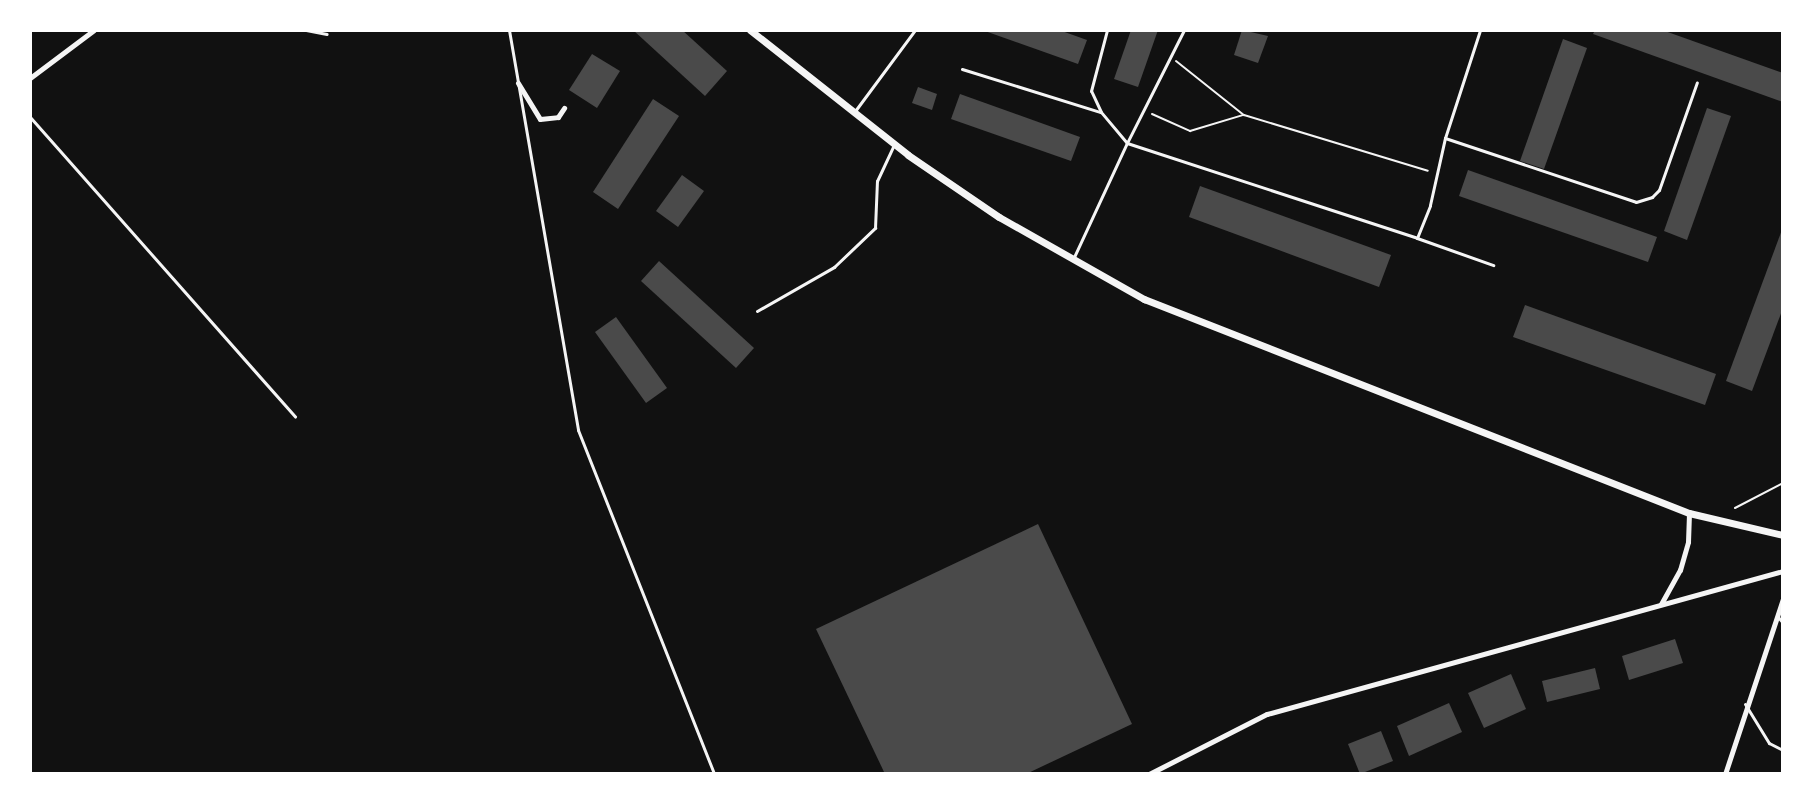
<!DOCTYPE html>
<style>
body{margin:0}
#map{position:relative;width:1813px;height:804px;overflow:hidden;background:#111;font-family:"PT Serif",serif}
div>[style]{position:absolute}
.building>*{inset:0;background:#4a4a4a}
.path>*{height:2px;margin:-1px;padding:0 1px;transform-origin:1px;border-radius:1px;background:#f5f5f5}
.service>*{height:3px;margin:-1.5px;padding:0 1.5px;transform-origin:1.5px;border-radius:1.5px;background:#f5f5f5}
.minor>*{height:5px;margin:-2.5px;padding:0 2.5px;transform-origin:2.5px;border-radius:2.5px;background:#f5f5f5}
.tertiary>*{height:7px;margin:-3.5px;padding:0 3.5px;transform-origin:3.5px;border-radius:3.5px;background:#f5f5f5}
span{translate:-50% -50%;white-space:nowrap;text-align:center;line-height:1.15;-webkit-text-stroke:4.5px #fff;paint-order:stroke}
.frame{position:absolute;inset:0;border:32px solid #fff;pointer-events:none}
</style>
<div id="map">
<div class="building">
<i style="clip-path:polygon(633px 30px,682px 30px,727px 71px,705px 96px)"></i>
<i style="clip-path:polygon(982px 30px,1059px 30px,1087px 40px,1078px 64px)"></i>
<i style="clip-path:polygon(1131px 30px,1158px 30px,1138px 87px,1114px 79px)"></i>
<i style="clip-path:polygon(1242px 30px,1268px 36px,1258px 63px,1234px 55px)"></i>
<i style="clip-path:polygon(1595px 30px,1662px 30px,1783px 73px,1783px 102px,1593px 34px)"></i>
<i style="clip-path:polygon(1563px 39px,1587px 48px,1544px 169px,1520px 161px)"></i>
<i style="clip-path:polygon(592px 54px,620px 71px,597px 108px,569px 90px)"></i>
<i style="clip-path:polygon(918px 87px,937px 94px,932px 110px,912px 103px)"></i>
<i style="clip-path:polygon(960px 94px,1080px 137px,1071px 161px,951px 119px)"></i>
<i style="clip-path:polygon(653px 99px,679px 116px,618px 209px,593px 192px)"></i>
<i style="clip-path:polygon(1707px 108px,1731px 116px,1687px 240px,1664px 231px)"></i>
<i style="clip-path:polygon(1468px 170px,1657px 237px,1648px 262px,1459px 196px)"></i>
<i style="clip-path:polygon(682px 175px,704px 191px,678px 227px,656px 211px)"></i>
<i style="clip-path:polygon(1200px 186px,1391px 255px,1379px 287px,1189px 217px)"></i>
<i style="clip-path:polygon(1783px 227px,1783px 308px,1752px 391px,1726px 381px)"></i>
<i style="clip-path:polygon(659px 261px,754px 348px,736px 368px,641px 281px)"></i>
<i style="clip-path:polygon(1525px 305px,1716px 374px,1705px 405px,1513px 337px)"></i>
<i style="clip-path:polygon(616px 317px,667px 388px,646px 403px,595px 332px)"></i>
<i style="clip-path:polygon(1038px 524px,1132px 724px,1026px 774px,885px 774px,816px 629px)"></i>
<i style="clip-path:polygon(1675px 639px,1683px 663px,1629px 680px,1622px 656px)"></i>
<i style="clip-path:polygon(1595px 668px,1600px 689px,1547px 702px,1542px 681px)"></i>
<i style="clip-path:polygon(1511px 674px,1526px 709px,1484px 728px,1468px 693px)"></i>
<i style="clip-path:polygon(1449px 703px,1462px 732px,1409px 756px,1397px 726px)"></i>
<i style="clip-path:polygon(1381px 731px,1393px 761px,1360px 774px,1348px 744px)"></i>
</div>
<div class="path">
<i style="left:1176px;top:61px;width:87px;rotate:38.5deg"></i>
<i style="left:1244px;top:115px;width:192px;rotate:16.9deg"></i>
<i style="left:1152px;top:114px;width:42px;rotate:24.1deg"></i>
<i style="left:1190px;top:131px;width:55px;rotate:-16.8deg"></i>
<i style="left:1735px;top:508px;width:54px;rotate:-27.5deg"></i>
</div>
<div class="service">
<i style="left:306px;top:30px;width:21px;rotate:11deg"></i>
<i style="left:509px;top:30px;width:406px;rotate:80.2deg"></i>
<i style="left:578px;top:430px;width:370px;rotate:68.4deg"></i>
<i style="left:1184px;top:30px;width:127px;rotate:116.8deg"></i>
<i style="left:1127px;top:143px;width:305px;rotate:18.1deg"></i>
<i style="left:1417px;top:238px;width:35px;rotate:-68deg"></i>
<i style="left:1430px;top:205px;width:69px;rotate:-77.4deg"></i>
<i style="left:1445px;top:138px;width:201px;rotate:18.5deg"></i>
<i style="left:1636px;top:202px;width:17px;rotate:-17deg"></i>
<i style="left:1652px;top:197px;width:10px;rotate:-45deg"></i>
<i style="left:1659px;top:190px;width:114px;rotate:-70.6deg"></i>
<i style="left:962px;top:69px;width:145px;rotate:17.3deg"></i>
<i style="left:855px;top:111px;width:101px;rotate:-53.5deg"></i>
<i style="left:30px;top:117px;width:400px;rotate:48.5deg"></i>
<i style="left:1445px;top:138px;width:114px;rotate:-72deg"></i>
<i style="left:1417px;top:238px;width:81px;rotate:19.6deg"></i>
<i style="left:1074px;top:257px;width:126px;rotate:-65.1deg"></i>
<i style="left:1127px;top:143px;width:40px;rotate:-130deg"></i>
<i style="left:1101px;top:112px;width:23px;rotate:-115deg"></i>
<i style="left:1091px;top:91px;width:63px;rotate:-75.3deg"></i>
<i style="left:757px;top:311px;width:89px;rotate:-29.7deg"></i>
<i style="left:834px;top:267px;width:57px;rotate:-43.6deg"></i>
<i style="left:875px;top:228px;width:47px;rotate:-87.6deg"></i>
<i style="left:877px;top:181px;width:38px;rotate:-65deg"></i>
<i style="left:1778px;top:617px;width:8px;rotate:50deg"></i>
<i style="left:1745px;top:704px;width:46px;rotate:58.4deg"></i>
<i style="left:1769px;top:743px;width:16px;rotate:27deg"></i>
</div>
<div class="minor">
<i style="left:30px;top:78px;width:80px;rotate:-36.9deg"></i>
<i style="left:518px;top:83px;width:42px;rotate:58.6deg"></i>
<i style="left:540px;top:119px;width:18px;rotate:-6deg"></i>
<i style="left:558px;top:117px;width:11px;rotate:-56deg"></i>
<i style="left:1661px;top:604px;width:39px;rotate:-61deg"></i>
<i style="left:1680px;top:570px;width:29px;rotate:-74deg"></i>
<i style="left:1688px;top:542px;width:29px;rotate:-88deg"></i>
<i style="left:1149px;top:774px;width:132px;rotate:-27deg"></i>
<i style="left:1267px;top:714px;width:535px;rotate:-15.49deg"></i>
<i style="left:1725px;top:774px;width:184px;rotate:-71.7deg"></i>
</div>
<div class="tertiary">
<i style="left:750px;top:30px;width:201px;rotate:38.3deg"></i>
<i style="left:908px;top:155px;width:110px;rotate:34.3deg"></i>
<i style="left:999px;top:217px;width:167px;rotate:29.5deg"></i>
<i style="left:1144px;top:299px;width:586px;rotate:21.44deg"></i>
<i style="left:1689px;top:513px;width:97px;rotate:13.2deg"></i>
</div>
<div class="frame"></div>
</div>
